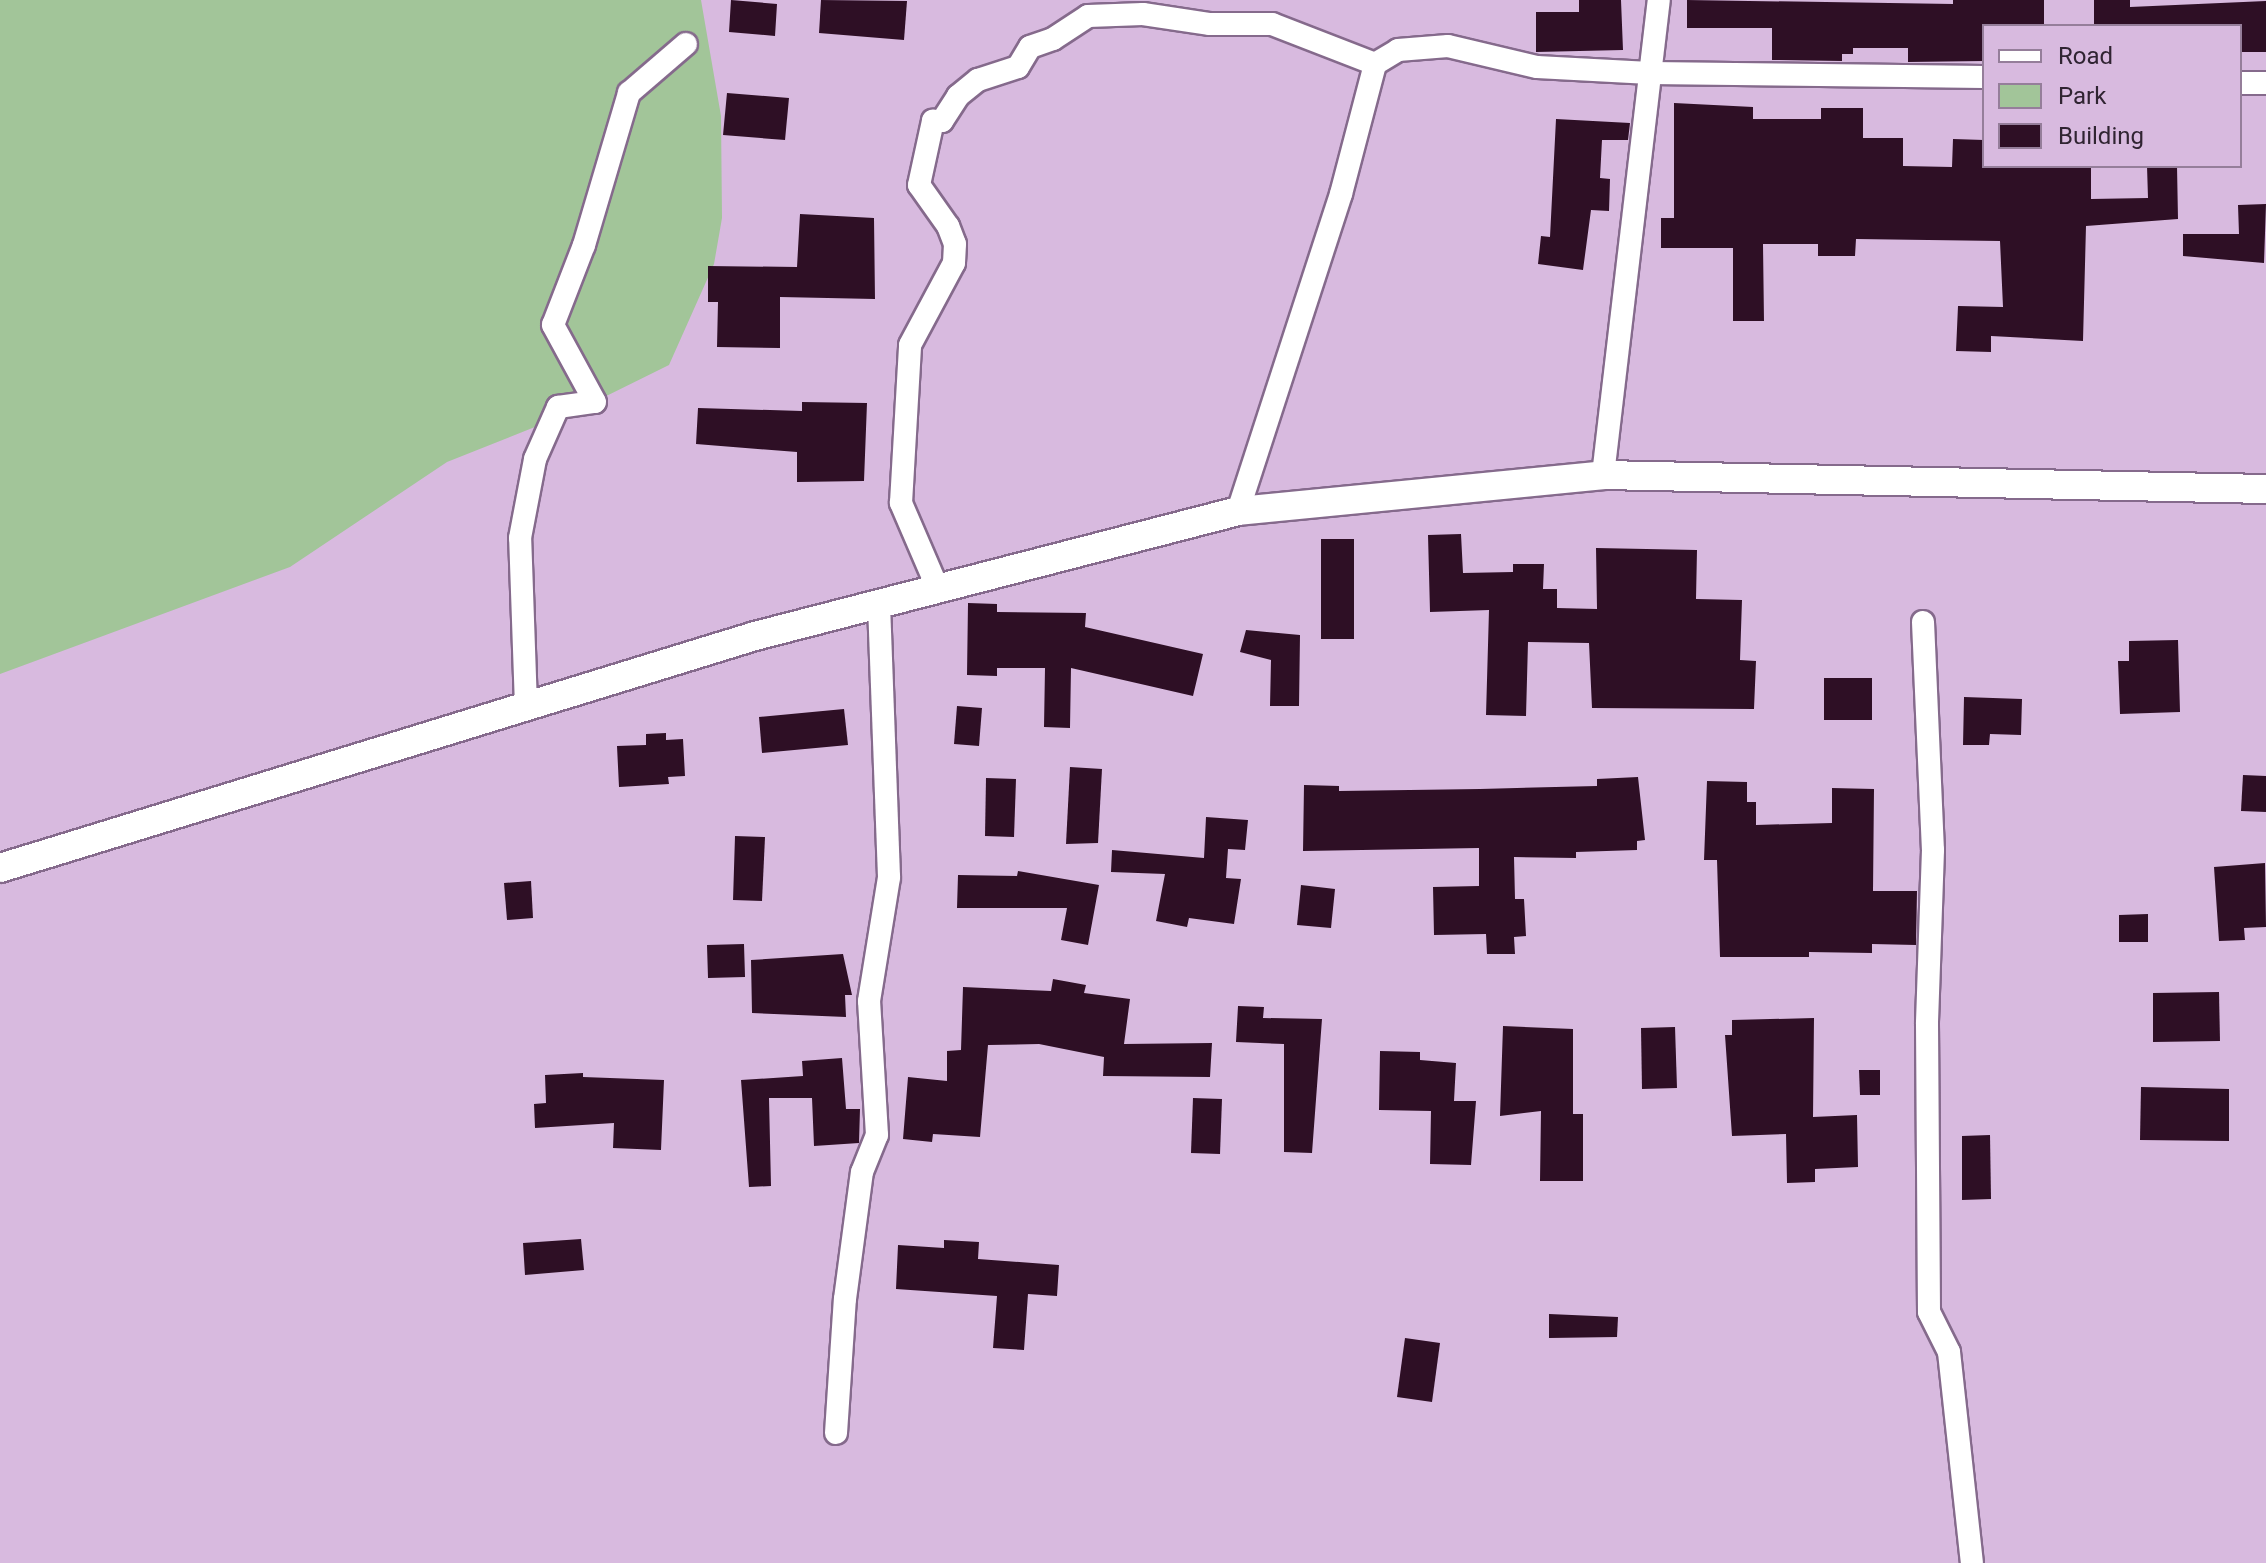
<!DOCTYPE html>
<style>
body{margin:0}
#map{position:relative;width:2266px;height:1563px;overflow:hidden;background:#d8badf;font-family:Roboto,sans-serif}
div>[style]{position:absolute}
.green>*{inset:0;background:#a2c599}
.building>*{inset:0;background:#2e0f25}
.roads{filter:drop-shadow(2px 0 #856a8c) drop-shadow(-2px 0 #856a8c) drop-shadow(0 2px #856a8c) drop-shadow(0 -2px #856a8c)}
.minor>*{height:22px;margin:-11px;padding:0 11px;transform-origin:11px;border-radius:11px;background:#fff}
.tertiary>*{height:28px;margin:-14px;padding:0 14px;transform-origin:14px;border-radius:14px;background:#fff}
span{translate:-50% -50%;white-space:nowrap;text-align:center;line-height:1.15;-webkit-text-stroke:8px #d8badf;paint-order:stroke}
.legend{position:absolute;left:1982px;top:24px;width:260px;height:144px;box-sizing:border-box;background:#d8badf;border:2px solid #957e9a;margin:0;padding:10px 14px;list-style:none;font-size:24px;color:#302432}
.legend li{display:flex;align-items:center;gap:16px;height:40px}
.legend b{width:40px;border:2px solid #957e9a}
</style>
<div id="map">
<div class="green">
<i style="clip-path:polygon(0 0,701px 0,721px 116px,722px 218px,714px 264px,669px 365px,580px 409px,447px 462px,290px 567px,0 674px)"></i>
</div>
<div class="building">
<i style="clip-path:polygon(731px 0,777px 4px,775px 36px,729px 32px)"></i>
<i style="clip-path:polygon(821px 0,907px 1px,904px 40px,819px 33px)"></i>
<i style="clip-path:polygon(1579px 0,1621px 0,1623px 50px,1536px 52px,1536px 12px,1579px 12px)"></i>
<i style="clip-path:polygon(1687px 0,1953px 4px,1953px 0,2044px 0,2044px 26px,1984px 26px,1984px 61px,1908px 62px,1908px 48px,1853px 48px,1853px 54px,1842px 54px,1842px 61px,1772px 60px,1772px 28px,1687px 28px)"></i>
<i style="clip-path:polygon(2094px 0,2130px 0,2130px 7px,2266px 1px,2266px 52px,2240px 52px,2240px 26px,2094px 26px)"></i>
<i style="clip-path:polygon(727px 93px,789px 98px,785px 140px,723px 135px)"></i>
<i style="clip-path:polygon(1674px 103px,1753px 107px,1753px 119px,1821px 119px,1821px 108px,1863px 108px,1863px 138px,1903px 138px,1903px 166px,1952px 167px,1953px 139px,1984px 140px,1984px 166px,2091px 166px,2091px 199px,2148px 198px,2147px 166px,2177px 166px,2178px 219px,2086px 226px,2083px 341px,1991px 336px,1991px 352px,1956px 351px,1958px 306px,2003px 307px,2000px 241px,1856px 239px,1855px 256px,1818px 256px,1818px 244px,1763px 244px,1764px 321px,1733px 321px,1733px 248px,1661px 248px,1661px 218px,1674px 218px)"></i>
<i style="clip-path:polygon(1556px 119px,1630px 123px,1628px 140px,1602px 140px,1600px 178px,1610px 179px,1609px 211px,1591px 210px,1583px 270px,1538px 264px,1541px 236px,1550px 237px)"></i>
<i style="clip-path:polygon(2266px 204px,2264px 263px,2183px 256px,2183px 234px,2239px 234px,2238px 205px)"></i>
<i style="clip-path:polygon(800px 214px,874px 218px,875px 299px,780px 297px,780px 348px,717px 347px,718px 302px,708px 302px,708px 266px,797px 267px)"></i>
<i style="clip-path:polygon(802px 402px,867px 403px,864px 481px,797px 482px,797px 452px,696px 444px,698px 408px,802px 411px)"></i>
<i style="clip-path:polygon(1461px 534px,1463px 573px,1513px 572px,1513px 564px,1544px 564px,1543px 589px,1557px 589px,1557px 608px,1597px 609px,1596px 548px,1697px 550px,1696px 599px,1742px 600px,1740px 660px,1756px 661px,1754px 709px,1592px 708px,1589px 643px,1528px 642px,1526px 716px,1486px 715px,1489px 610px,1430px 612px,1428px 535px)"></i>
<i style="clip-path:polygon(1321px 539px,1354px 539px,1354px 639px,1321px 639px)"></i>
<i style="clip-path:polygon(968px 603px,997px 604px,997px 612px,1086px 613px,1085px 627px,1203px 654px,1193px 696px,1071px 668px,1070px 728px,1044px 727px,1045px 668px,997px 668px,997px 676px,967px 675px)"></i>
<i style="clip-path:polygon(1246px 630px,1300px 635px,1299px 706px,1270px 706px,1271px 660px,1240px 652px)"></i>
<i style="clip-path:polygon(2178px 640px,2180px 712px,2120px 714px,2118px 661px,2129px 661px,2129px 641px)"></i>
<i style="clip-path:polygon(1824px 678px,1872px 678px,1872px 720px,1824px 720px)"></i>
<i style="clip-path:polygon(1964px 697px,2022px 699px,2021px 735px,1990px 734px,1989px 745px,1963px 745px)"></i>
<i style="clip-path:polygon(957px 706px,982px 708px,979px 746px,954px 744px)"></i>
<i style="clip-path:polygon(844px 709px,848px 745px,762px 753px,759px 717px)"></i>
<i style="clip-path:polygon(666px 733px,666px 740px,683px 739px,685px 776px,668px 777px,669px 784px,619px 787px,617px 746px,646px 745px,646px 734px)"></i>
<i style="clip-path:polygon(1070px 767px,1102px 769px,1098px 843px,1066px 844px)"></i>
<i style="clip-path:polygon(2243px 775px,2266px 776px,2266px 812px,2241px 811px)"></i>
<i style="clip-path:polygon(1638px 777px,1645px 840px,1637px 841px,1637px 850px,1576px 852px,1576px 858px,1514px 857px,1515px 899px,1524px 899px,1526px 936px,1514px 937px,1515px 954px,1487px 954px,1486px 934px,1434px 935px,1433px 887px,1479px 886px,1479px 848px,1303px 851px,1304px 785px,1339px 786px,1339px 791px,1480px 789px,1597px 786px,1597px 779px)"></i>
<i style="clip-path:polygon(986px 778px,1016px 779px,1014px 837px,985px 836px)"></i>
<i style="clip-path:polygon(1707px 781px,1747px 782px,1747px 802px,1756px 802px,1756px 825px,1832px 823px,1832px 788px,1874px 789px,1873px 891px,1917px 891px,1916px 945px,1872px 944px,1872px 953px,1809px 952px,1809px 957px,1720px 957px,1717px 860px,1704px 860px)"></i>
<i style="clip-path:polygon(1206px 817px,1248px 820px,1245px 850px,1228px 849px,1226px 878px,1241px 879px,1234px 924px,1189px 918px,1187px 927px,1156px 921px,1165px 874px,1111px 872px,1112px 850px,1204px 858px)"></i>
<i style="clip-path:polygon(735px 836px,765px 837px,762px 901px,733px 900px)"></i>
<i style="clip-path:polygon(2265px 863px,2266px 927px,2244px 928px,2245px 940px,2219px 941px,2214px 867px)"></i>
<i style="clip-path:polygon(1018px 871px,1099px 885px,1088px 945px,1061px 940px,1067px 908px,957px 908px,958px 875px,1017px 876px)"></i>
<i style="clip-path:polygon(531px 881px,533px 918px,507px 920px,504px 883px)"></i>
<i style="clip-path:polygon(1301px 885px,1335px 889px,1331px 928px,1297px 925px)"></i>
<i style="clip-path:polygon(2148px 914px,2148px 942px,2119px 942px,2119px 915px)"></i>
<i style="clip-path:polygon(744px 944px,745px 977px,708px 978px,707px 945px)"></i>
<i style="clip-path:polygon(843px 954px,852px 995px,845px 995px,846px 1017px,752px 1013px,751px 960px)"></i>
<i style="clip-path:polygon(1053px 979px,1086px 985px,1084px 993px,1130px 999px,1124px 1044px,1212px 1043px,1210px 1077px,1103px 1076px,1104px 1057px,1039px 1044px,988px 1045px,980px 1137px,933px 1134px,932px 1142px,903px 1139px,908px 1077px,947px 1081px,947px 1051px,961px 1050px,963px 987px,1051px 991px)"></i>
<i style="clip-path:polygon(2219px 992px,2220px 1041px,2153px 1042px,2153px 993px)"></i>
<i style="clip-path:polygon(1238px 1006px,1264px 1007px,1263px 1018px,1322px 1019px,1312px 1153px,1284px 1152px,1284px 1044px,1236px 1042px)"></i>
<i style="clip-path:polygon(1814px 1018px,1813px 1117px,1857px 1115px,1858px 1167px,1815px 1169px,1815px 1182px,1787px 1183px,1786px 1134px,1732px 1136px,1725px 1035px,1732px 1035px,1732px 1020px)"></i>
<i style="clip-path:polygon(1503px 1026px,1573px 1029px,1573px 1114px,1583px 1114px,1583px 1181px,1540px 1181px,1541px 1111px,1500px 1116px)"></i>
<i style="clip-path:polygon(1675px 1027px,1677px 1088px,1642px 1089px,1641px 1028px)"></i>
<i style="clip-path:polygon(1380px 1051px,1420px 1052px,1420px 1060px,1456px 1063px,1454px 1101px,1476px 1101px,1471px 1165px,1430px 1164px,1431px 1111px,1379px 1110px)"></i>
<i style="clip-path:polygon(842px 1058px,846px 1109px,860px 1109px,859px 1143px,814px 1146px,812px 1098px,769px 1098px,771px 1186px,749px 1187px,741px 1080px,803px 1076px,802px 1061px)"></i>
<i style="clip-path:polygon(1859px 1070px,1880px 1070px,1880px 1095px,1860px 1095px)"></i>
<i style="clip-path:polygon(583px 1073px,583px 1077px,664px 1080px,661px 1150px,613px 1148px,614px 1123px,535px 1128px,534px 1104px,546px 1103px,545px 1075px)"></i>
<i style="clip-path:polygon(2141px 1087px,2229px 1089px,2229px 1141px,2140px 1140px)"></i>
<i style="clip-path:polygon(1193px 1098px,1222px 1099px,1220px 1154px,1191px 1153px)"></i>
<i style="clip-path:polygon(1990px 1135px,1991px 1199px,1962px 1200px,1962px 1136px)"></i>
<i style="clip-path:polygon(581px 1239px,584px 1270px,525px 1275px,523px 1243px)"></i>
<i style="clip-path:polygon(944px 1240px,979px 1242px,978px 1259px,1059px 1265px,1057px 1296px,1028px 1294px,1024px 1350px,993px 1348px,997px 1296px,896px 1289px,898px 1245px,944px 1248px)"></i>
<i style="clip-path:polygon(1549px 1314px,1618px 1317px,1617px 1337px,1549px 1338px)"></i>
<i style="clip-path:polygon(1405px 1338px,1440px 1343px,1432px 1402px,1397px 1397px)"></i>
</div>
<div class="roads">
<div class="minor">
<i style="left:2240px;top:83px;width:26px"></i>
<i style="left:1603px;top:475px;width:478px;rotate:-83.3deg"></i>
<i style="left:1238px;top:511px;width:333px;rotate:-72deg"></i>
<i style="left:1341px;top:194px;width:134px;rotate:-75.3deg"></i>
<i style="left:1375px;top:64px;width:27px;rotate:-31deg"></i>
<i style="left:1398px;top:50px;width:50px;rotate:-4.6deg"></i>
<i style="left:1448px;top:46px;width:91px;rotate:13.3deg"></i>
<i style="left:1537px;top:67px;width:113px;rotate:3deg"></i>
<i style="left:1650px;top:73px;width:334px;rotate:0.7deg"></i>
<i style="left:938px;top:589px;width:94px;rotate:-113.3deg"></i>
<i style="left:901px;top:503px;width:158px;rotate:-86.7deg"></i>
<i style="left:910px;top:345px;width:93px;rotate:-61.8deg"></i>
<i style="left:954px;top:263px;width:19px;rotate:-87deg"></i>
<i style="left:955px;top:244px;width:19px;rotate:-111deg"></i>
<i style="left:948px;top:226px;width:50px;rotate:-125.3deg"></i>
<i style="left:919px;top:185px;width:66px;rotate:-77.7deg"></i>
<i style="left:933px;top:121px;width:9px"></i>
<i style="left:942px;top:121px;width:30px;rotate:-57deg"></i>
<i style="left:958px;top:96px;width:26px;rotate:-39deg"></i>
<i style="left:978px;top:80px;width:42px;rotate:-18deg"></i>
<i style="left:1018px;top:67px;width:23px;rotate:-59deg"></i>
<i style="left:1030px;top:47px;width:24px;rotate:-19deg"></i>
<i style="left:1053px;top:39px;width:42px;rotate:-33.3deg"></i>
<i style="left:1088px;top:16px;width:55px;rotate:-2.1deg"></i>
<i style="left:1143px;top:14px;width:68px;rotate:8.5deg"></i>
<i style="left:1210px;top:24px;width:62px"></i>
<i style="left:1272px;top:24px;width:110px;rotate:21.2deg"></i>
<i style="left:1923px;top:622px;width:228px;rotate:87.5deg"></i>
<i style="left:1933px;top:850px;width:174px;rotate:92deg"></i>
<i style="left:1927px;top:1024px;width:288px;rotate:89.6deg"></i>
<i style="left:1929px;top:1312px;width:45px;rotate:63.4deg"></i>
<i style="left:1949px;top:1352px;width:212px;rotate:83.8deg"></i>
<i style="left:526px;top:706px;width:168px;rotate:-92deg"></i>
<i style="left:520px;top:538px;width:80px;rotate:-79.2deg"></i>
<i style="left:535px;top:459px;width:57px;rotate:-66.1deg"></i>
<i style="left:558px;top:407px;width:37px;rotate:-8deg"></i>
<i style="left:595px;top:402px;width:88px;rotate:-118.6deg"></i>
<i style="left:553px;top:325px;width:86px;rotate:-68.8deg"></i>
<i style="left:584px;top:245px;width:159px;rotate:-73.5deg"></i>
<i style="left:629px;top:93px;width:75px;rotate:-40.7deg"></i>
<i style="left:836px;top:1433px;width:134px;rotate:-86.2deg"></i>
<i style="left:845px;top:1299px;width:128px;rotate:-82.4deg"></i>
<i style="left:862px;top:1172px;width:40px;rotate:-68deg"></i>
<i style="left:877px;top:1135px;width:134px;rotate:-93.4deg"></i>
<i style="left:869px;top:1001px;width:126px;rotate:-80.8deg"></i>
<i style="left:889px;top:877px;width:273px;rotate:-92.1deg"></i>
</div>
<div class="tertiary">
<i style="left:0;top:868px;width:790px;rotate:-17.08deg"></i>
<i style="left:755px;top:636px;width:499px;rotate:-14.5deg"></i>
<i style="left:1238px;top:511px;width:367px;rotate:-5.6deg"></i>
<i style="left:1603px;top:475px;width:663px;rotate:1.21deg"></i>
</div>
</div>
<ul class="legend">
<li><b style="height:10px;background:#fff"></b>Road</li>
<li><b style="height:22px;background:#a2c599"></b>Park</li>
<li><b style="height:22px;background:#2e0f25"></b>Building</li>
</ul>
</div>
